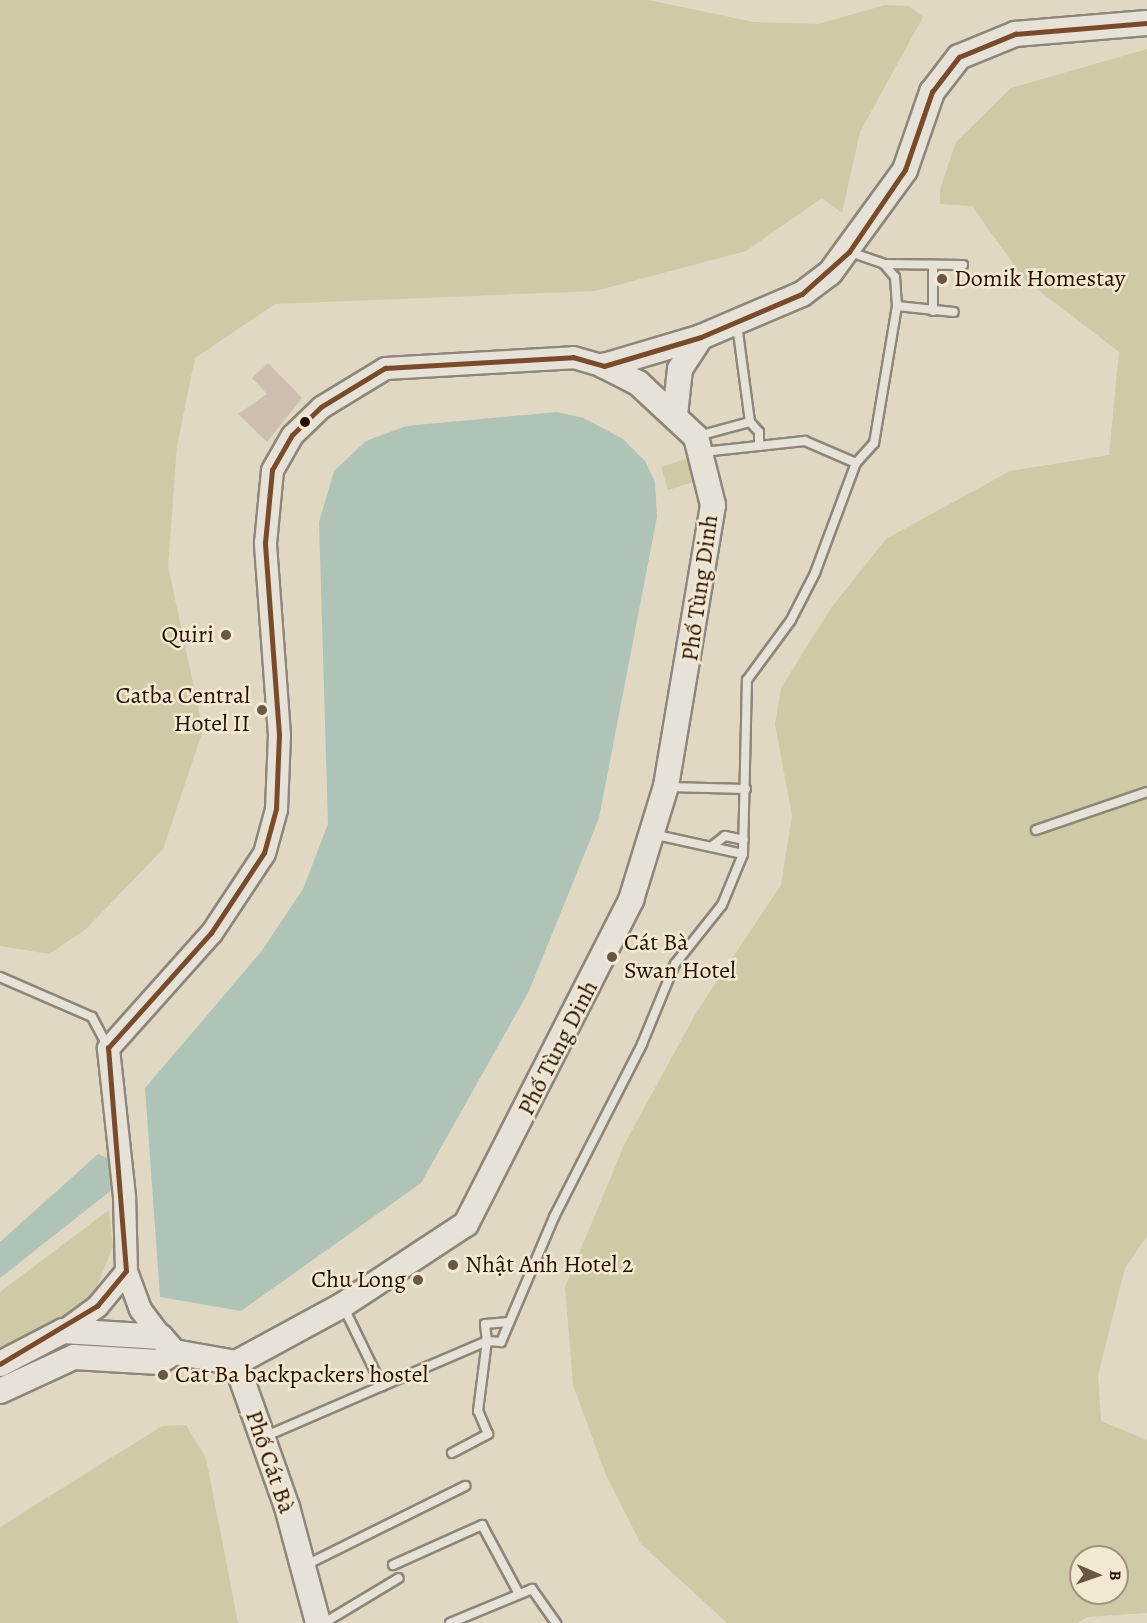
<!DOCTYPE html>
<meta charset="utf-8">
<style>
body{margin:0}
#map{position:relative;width:1147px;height:1623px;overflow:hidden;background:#e1d8c4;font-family:Alegreya,serif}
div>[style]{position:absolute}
.green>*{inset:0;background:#cdcaa5}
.water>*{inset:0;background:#afc4b7}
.building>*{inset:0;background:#cdbfaf}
.roads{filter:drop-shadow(2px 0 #8e8679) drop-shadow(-2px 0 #8e8679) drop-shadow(0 2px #8e8679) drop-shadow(0 -2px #8e8679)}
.service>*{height:8px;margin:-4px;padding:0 4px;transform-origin:4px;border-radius:4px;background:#e7e2d8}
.tertiary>*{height:21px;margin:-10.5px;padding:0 10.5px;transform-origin:10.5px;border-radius:10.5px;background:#e7e2d8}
.secondary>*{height:24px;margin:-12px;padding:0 12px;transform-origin:12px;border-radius:12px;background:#e7e2d8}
.bus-1>*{height:4.5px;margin:-2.25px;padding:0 2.25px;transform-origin:2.25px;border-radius:2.25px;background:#7a4b2a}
.dots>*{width:16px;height:16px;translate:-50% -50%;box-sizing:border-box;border:3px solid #f3e8d1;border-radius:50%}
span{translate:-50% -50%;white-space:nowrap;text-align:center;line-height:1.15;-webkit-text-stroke:5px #f3e8d1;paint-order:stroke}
.poi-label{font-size:24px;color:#251101}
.left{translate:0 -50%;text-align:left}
.right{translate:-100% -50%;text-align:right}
.street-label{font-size:24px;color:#251101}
.north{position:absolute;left:1069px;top:1545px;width:60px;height:60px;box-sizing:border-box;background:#f3e8d1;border:2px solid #a1927e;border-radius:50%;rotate:92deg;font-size:16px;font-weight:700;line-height:24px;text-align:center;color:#251101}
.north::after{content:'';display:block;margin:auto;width:21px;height:27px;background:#675745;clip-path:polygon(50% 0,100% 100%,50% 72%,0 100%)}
</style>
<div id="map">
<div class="green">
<i style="clip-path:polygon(0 0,648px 0,754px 22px,818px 24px,885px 5px,909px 6px,923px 17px,860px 132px,842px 213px,822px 198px,746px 251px,595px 291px,275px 304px,195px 358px,177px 446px,168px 566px,203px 730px,163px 849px,86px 929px,49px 954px,0 946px)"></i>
<i style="clip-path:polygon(evenodd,1147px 49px,1147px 1236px,1125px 1268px,1098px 1375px,1101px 1421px,1147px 1440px,1147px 1613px,1087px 1617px,1078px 1623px,727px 1623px,641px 1544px,606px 1475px,573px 1385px,565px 1287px,625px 1143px,696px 1013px,781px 885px,792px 816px,775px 724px,781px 688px,831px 608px,886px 539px,1010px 471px,1109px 455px,1119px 352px,1024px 279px,972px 206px,940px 204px,940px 189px,956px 142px,1011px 88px,1147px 49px,1081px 1557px,1117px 1557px,1117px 1593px,1081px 1593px,1081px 1557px)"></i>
<i style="clip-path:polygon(689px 458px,697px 481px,668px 490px,661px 467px)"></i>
<i style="clip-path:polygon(109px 1210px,113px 1247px,92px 1298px,97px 1320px,0 1373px,0 1292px)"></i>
<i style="clip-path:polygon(186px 1425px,206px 1458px,238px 1623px,0 1623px,0 1527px,162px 1426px)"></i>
</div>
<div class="water">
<i style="clip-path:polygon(557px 412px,584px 418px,623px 439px,645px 461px,655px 482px,657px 517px,599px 818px,529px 991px,421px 1183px,241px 1311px,160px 1297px,145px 1088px,261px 952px,303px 889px,328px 824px,319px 522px,334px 471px,366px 441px,406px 426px)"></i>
<i style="clip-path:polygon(98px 1154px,111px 1160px,113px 1189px,0 1278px,0 1242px)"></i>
</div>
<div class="building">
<i style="clip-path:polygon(268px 363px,302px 398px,267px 442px,238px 414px,267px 394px,252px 378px)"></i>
</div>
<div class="roads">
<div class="service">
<i style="left:850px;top:252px;width:36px;rotate:19deg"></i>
<i style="left:884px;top:264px;width:17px;rotate:50deg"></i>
<i style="left:895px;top:277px;width:29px;rotate:86deg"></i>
<i style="left:897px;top:306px;width:139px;rotate:99.5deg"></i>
<i style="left:874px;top:443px;width:27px;rotate:132deg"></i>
<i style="left:884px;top:264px;width:79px;rotate:0.7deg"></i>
<i style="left:897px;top:306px;width:57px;rotate:6deg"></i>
<i style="left:933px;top:311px;width:46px;rotate:-90deg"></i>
<i style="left:750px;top:422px;width:13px;rotate:48deg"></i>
<i style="left:759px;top:432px;width:14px;rotate:90deg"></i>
<i style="left:698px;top:436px;width:54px;rotate:-15.1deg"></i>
<i style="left:750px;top:422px;width:99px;rotate:-97.6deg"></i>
<i style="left:669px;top:787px;width:77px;rotate:1.5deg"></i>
<i style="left:1036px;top:830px;width:117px;rotate:-18.9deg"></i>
<i style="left:652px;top:834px;width:93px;rotate:12.4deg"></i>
<i style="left:743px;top:854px;width:174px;rotate:-88.7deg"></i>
<i style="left:747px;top:680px;width:74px;rotate:-53.7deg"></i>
<i style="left:791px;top:620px;width:53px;rotate:-62.9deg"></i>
<i style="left:815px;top:573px;width:117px;rotate:-69.6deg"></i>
<i style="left:856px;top:463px;width:56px;rotate:-156.7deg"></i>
<i style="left:805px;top:441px;width:103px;rotate:173.8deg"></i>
<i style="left:711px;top:847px;width:18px;rotate:-38deg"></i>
<i style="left:725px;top:836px;width:19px;rotate:12deg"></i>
<i style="left:0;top:977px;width:100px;rotate:23.5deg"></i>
<i style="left:92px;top:1017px;width:34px;rotate:62deg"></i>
<i style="left:344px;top:1308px;width:87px;rotate:64deg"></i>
<i style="left:382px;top:1386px;width:114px;rotate:-23.2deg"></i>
<i style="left:487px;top:1341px;width:17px;rotate:-97deg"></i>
<i style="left:485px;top:1324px;width:24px;rotate:-5deg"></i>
<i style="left:264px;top:1437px;width:129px;rotate:-23.4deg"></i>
<i style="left:452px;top:1453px;width:41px;rotate:-27.8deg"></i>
<i style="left:488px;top:1434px;width:25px;rotate:-113deg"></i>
<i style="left:478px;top:1411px;width:71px;rotate:-82.7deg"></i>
<i style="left:487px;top:1341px;width:14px;rotate:4deg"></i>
<i style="left:501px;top:1342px;width:136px;rotate:-67deg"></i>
<i style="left:554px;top:1217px;width:194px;rotate:-63deg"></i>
<i style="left:642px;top:1044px;width:87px;rotate:-67.6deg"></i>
<i style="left:675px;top:964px;width:75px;rotate:-51.5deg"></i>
<i style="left:722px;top:905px;width:55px;rotate:-67.6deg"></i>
<i style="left:306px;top:1565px;width:178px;rotate:-26.4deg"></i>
<i style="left:393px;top:1565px;width:98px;rotate:-24.2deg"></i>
<i style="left:482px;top:1525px;width:76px;rotate:61.8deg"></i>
<i style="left:324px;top:1623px;width:87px;rotate:-31deg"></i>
<i style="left:450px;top:1623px;width:89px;rotate:-22.5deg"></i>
<i style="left:532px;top:1589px;width:42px;rotate:54.8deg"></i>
</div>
<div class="tertiary">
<i style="left:63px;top:1331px;width:42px;rotate:-36.3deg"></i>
<i style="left:97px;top:1306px;width:45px;rotate:-50.4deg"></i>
<i style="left:161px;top:1337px;width:35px;rotate:-127deg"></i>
<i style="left:140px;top:1309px;width:40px;rotate:-110.2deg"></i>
<i style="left:126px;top:1271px;width:75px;rotate:-91.5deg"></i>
<i style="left:124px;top:1196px;width:149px;rotate:-96.2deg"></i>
<i style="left:108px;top:1048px;width:154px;rotate:-48.2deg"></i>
<i style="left:211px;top:933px;width:96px;rotate:-56.5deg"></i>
<i style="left:264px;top:853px;width:46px;rotate:-74.7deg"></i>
<i style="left:276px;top:809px;width:74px;rotate:-87.7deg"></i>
<i style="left:279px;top:735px;width:193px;rotate:-94.2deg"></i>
<i style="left:265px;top:543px;width:73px;rotate:-84.5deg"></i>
<i style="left:272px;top:470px;width:40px;rotate:-60.3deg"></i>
<i style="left:292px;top:435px;width:40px;rotate:-44deg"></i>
<i style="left:321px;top:407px;width:75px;rotate:-31.4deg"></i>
<i style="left:385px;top:368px;width:188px;rotate:-3.3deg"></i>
<i style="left:573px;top:357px;width:32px;rotate:16deg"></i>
</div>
<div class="secondary">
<i style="left:604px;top:366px;width:101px;rotate:-16.6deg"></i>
<i style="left:701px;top:337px;width:110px;rotate:-23.1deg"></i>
<i style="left:802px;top:294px;width:35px;rotate:-37deg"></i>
<i style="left:830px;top:273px;width:127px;rotate:-53.9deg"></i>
<i style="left:905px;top:170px;width:83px;rotate:-70.9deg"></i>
<i style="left:932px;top:92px;width:44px;rotate:-52.4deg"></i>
<i style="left:959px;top:57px;width:61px;rotate:-22.3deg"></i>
<i style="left:1015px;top:34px;width:132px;rotate:-4.8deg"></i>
<i style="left:675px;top:415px;width:46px;rotate:-83.8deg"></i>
<i style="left:680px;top:369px;width:38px;rotate:-57deg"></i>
<i style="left:174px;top:1352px;width:63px;rotate:10.1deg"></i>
<i style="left:236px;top:1363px;width:153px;rotate:70.5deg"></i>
<i style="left:287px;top:1507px;width:120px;rotate:75deg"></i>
<i style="left:236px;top:1363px;width:122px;rotate:-28.5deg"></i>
<i style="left:343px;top:1305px;width:147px;rotate:-33.4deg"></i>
<i style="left:466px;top:1224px;width:364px;rotate:-63deg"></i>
<i style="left:631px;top:900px;width:119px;rotate:-72.9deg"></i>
<i style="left:666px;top:786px;width:285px;rotate:-80.5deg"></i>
<i style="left:713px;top:505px;width:70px;rotate:-104deg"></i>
<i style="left:696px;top:437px;width:79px;rotate:-137deg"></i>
<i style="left:638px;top:383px;width:38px;rotate:-153deg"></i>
<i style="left:0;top:1364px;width:71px;rotate:-27.6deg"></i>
<i style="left:63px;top:1331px;width:98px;rotate:3.5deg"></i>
<i style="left:161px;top:1337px;width:20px;rotate:49deg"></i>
<i style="left:0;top:1391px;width:81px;rotate:-24.7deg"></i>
<i style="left:74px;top:1357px;width:85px;rotate:3.4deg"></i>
<i style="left:159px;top:1362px;width:18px;rotate:-34deg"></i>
</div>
</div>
<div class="bus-1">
<i style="left:0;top:1364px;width:113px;rotate:-30.9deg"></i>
<i style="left:97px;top:1306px;width:45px;rotate:-50.4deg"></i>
<i style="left:126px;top:1271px;width:224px;rotate:-94.6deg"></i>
<i style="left:108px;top:1048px;width:154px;rotate:-48.2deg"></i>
<i style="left:211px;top:933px;width:96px;rotate:-56.5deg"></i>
<i style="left:264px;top:853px;width:46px;rotate:-74.7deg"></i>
<i style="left:276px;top:809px;width:74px;rotate:-87.7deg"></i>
<i style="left:279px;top:735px;width:193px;rotate:-94.2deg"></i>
<i style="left:265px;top:543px;width:73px;rotate:-84.5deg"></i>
<i style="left:272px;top:470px;width:40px;rotate:-60.3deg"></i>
<i style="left:292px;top:435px;width:40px;rotate:-44deg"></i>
<i style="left:321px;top:407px;width:75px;rotate:-31.4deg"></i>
<i style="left:385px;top:368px;width:188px;rotate:-3.3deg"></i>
<i style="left:573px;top:357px;width:32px;rotate:16deg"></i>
<i style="left:604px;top:366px;width:101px;rotate:-16.6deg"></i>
<i style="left:701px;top:337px;width:110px;rotate:-23.1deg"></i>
<i style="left:802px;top:294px;width:63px;rotate:-41.8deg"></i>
<i style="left:849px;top:252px;width:99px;rotate:-55.7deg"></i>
<i style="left:905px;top:170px;width:83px;rotate:-70.9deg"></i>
<i style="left:932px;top:92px;width:44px;rotate:-52.4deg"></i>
<i style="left:959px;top:57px;width:61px;rotate:-22.3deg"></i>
<i style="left:1015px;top:34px;width:132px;rotate:-4.8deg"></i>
</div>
<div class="dots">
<i style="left:942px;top:279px;background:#675745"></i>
<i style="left:305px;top:422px;background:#251101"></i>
<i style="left:226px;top:635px;background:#675745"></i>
<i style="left:262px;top:710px;background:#675745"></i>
<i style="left:612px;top:957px;background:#675745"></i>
<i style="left:453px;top:1265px;background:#675745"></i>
<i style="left:418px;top:1280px;background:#675745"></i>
<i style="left:163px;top:1375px;background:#675745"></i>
</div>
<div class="poi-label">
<span class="left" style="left:954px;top:279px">Domik Homestay</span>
<span class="right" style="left:214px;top:635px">Quiri</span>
<span class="right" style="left:250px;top:710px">Catba Central<br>Hotel II</span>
<span class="left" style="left:624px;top:957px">Cát Bà<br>Swan Hotel</span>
<span class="left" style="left:465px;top:1265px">Nhật Anh Hotel 2</span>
<span class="right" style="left:406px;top:1280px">Chu Long</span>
<span class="left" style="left:175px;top:1375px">Cat Ba backpackers hostel</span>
</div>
<div class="street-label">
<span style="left:700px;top:588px;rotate:-82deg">Phố Tùng Dinh</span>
<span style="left:558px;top:1048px;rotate:-63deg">Phố Tùng Dinh</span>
<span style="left:270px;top:1462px;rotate:71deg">Phố Cát Bà</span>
</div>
<div class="north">B</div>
</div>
